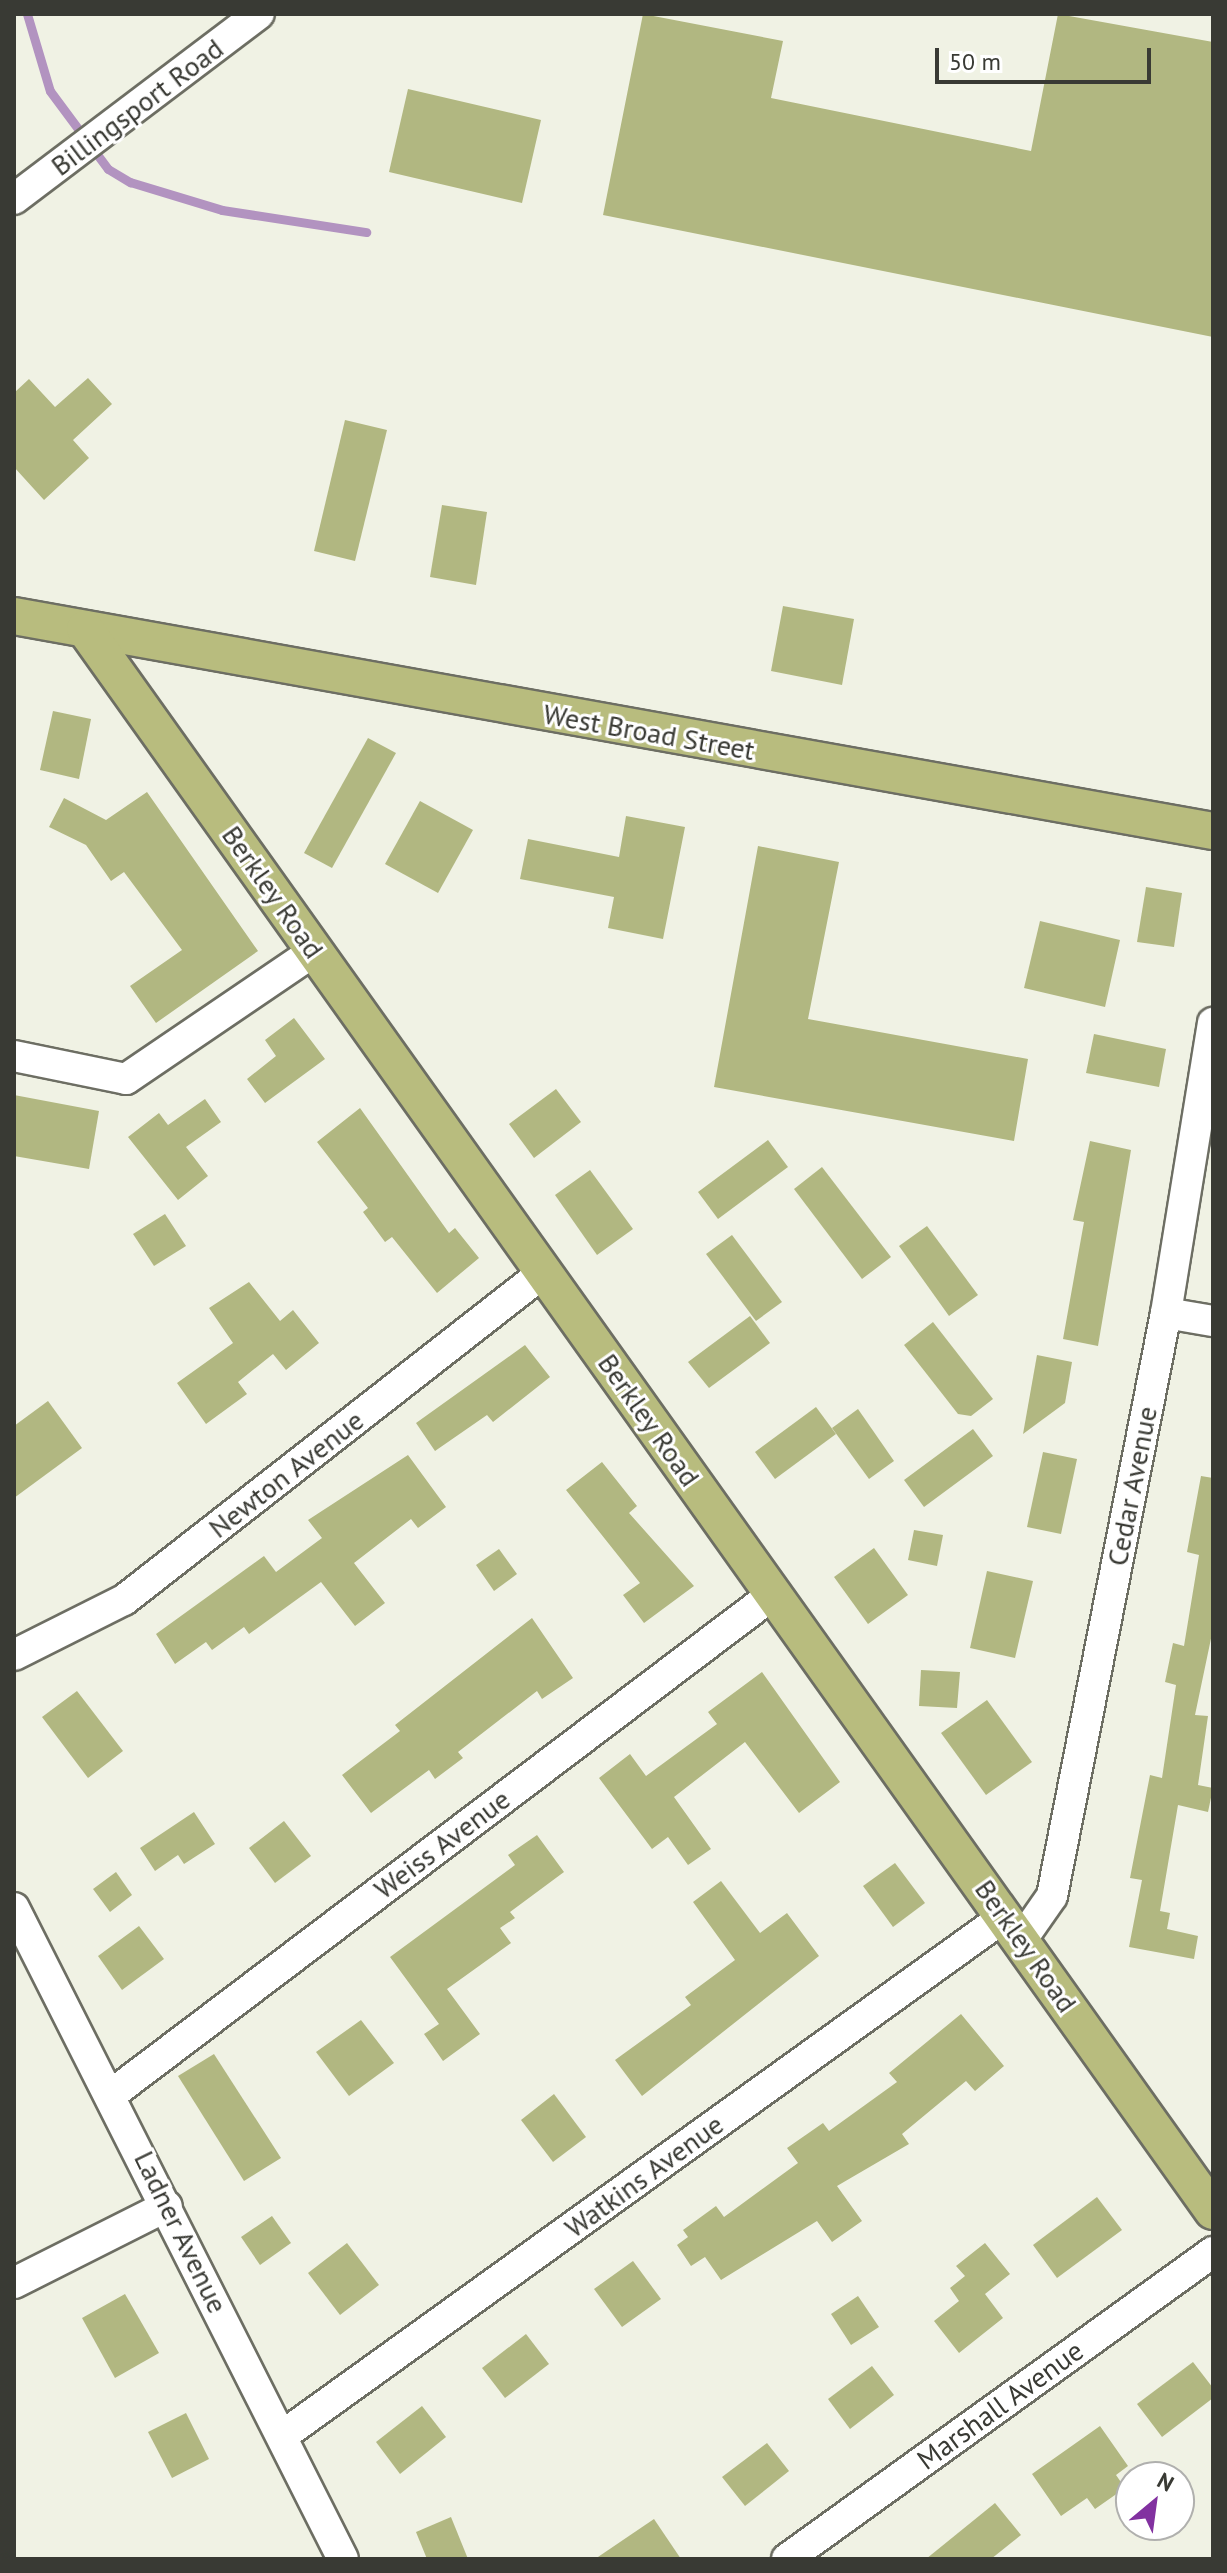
<!DOCTYPE html>
<style>
body{margin:0}
#map{position:relative;width:1227px;height:2573px;overflow:hidden;background:#f0f2e4;font-family:"PT Sans",sans-serif}
div>[style]{position:absolute}
.stream>*{height:9px;margin:-4.5px;padding:0 4.5px;transform-origin:4.5px;border-radius:4.5px;background:#b293c0}
.building>*{inset:0;background:#b1b781}
.roads{filter:drop-shadow(2px 0 #6d6e63) drop-shadow(-2px 0 #6d6e63) drop-shadow(0 2px #6d6e63) drop-shadow(0 -2px #6d6e63)}
.minor>*{height:30px;margin:-15px;padding:0 15px;transform-origin:15px;border-radius:15px;background:#fff}
.major>*{height:36px;margin:-18px;padding:0 18px;transform-origin:18px;border-radius:18px;background:#b8bc7e}
span{translate:-50% -50%;white-space:nowrap;text-align:center;line-height:1.15;-webkit-text-stroke:6px #fff;paint-order:stroke}
.street-label{font-size:28px;color:#393a34}
.frame{position:absolute;inset:0;border:16px solid #393a34;pointer-events:none}
.north{position:absolute;left:1115px;top:2461px;width:80px;height:80px;box-sizing:border-box;background:#fff;border:2px solid #b0b0ae;border-radius:50%;rotate:29deg;font-size:22px;font-weight:700;line-height:32px;text-align:center;color:#393a34}
.north::after{content:'';display:block;margin:auto;width:28px;height:36px;background:#8231a0;clip-path:polygon(50% 0,100% 100%,50% 72%,0 100%)}
.scale{position:absolute;left:935px;top:48px;width:216px;height:36px;box-sizing:border-box;border:4px solid #393a34;border-top:0;padding-left:10px;font-size:24px;line-height:28px;white-space:nowrap;color:#393a34;-webkit-text-stroke:6px #fff;paint-order:stroke}
</style>
<div id="map">
<div class="stream">
<i style="left:27px;top:14px;width:80px;rotate:73.4deg"></i>
<i style="left:50px;top:91px;width:97px;rotate:53.4deg"></i>
<i style="left:108px;top:169px;width:26px;rotate:31deg"></i>
<i style="left:130px;top:182px;width:96px;rotate:16.9deg"></i>
<i style="left:222px;top:210px;width:146px;rotate:8.7deg"></i>
</div>
<div class="building">
<i style="clip-path:polygon(643px 14px,783px 41px,771px 98px,1031px 151px,1058px 14px,1213px 42px,1213px 337px,603px 215px)"></i>
<i style="clip-path:polygon(408px 89px,541px 120px,522px 203px,389px 172px)"></i>
<i style="clip-path:polygon(88px 378px,112px 404px,73px 440px,89px 458px,44px 500px,14px 467px,14px 393px,29px 379px,55px 407px)"></i>
<i style="clip-path:polygon(345px 420px,387px 430px,355px 561px,314px 551px)"></i>
<i style="clip-path:polygon(442px 505px,487px 512px,476px 585px,430px 577px)"></i>
<i style="clip-path:polygon(783px 606px,854px 619px,842px 685px,771px 671px)"></i>
<i style="clip-path:polygon(53px 711px,91px 719px,79px 779px,40px 770px)"></i>
<i style="clip-path:polygon(368px 738px,396px 753px,332px 868px,304px 853px)"></i>
<i style="clip-path:polygon(147px 792px,258px 951px,156px 1023px,130px 986px,182px 950px,124px 872px,111px 881px,86px 845px,49px 827px,64px 798px,106px 820px)"></i>
<i style="clip-path:polygon(420px 801px,473px 830px,438px 893px,385px 864px)"></i>
<i style="clip-path:polygon(626px 816px,685px 827px,663px 939px,608px 928px,614px 897px,520px 879px,528px 839px,619px 857px)"></i>
<i style="clip-path:polygon(758px 846px,839px 862px,808px 1019px,1028px 1059px,1014px 1141px,714px 1087px)"></i>
<i style="clip-path:polygon(1146px 887px,1182px 893px,1174px 947px,1137px 942px)"></i>
<i style="clip-path:polygon(1040px 921px,1120px 940px,1105px 1007px,1024px 988px)"></i>
<i style="clip-path:polygon(294px 1018px,325px 1059px,265px 1103px,247px 1079px,276px 1056px,265px 1040px)"></i>
<i style="clip-path:polygon(1094px 1034px,1166px 1049px,1159px 1087px,1086px 1073px)"></i>
<i style="clip-path:polygon(556px 1089px,581px 1122px,534px 1158px,509px 1124px)"></i>
<i style="clip-path:polygon(14px 1095px,99px 1111px,89px 1169px,14px 1156px)"></i>
<i style="clip-path:polygon(205px 1099px,221px 1122px,186px 1147px,208px 1176px,178px 1200px,128px 1137px,159px 1113px,168px 1125px)"></i>
<i style="clip-path:polygon(360px 1108px,449px 1233px,455px 1228px,479px 1258px,437px 1293px,392px 1237px,385px 1242px,363px 1212px,368px 1208px,317px 1142px)"></i>
<i style="clip-path:polygon(768px 1140px,788px 1167px,718px 1219px,698px 1192px)"></i>
<i style="clip-path:polygon(1090px 1141px,1131px 1150px,1098px 1346px,1063px 1339px,1084px 1222px,1073px 1220px)"></i>
<i style="clip-path:polygon(822px 1167px,891px 1257px,862px 1279px,794px 1189px)"></i>
<i style="clip-path:polygon(590px 1170px,633px 1229px,597px 1255px,555px 1195px)"></i>
<i style="clip-path:polygon(165px 1214px,186px 1246px,154px 1266px,133px 1234px)"></i>
<i style="clip-path:polygon(927px 1226px,978px 1295px,949px 1316px,899px 1246px)"></i>
<i style="clip-path:polygon(732px 1235px,782px 1302px,756px 1321px,706px 1254px)"></i>
<i style="clip-path:polygon(249px 1282px,280px 1321px,293px 1310px,319px 1343px,286px 1370px,273px 1354px,238px 1382px,247px 1394px,206px 1424px,177px 1383px,233px 1343px,209px 1308px)"></i>
<i style="clip-path:polygon(750px 1316px,770px 1343px,709px 1388px,688px 1362px)"></i>
<i style="clip-path:polygon(933px 1322px,993px 1399px,971px 1416px,958px 1414px,904px 1345px)"></i>
<i style="clip-path:polygon(525px 1345px,550px 1377px,493px 1422px,487px 1415px,435px 1451px,416px 1423px)"></i>
<i style="clip-path:polygon(1037px 1355px,1072px 1362px,1065px 1403px,1023px 1434px)"></i>
<i style="clip-path:polygon(48px 1401px,82px 1448px,14px 1498px,14px 1426px)"></i>
<i style="clip-path:polygon(816px 1407px,836px 1434px,775px 1479px,755px 1452px)"></i>
<i style="clip-path:polygon(858px 1409px,894px 1461px,869px 1479px,832px 1428px)"></i>
<i style="clip-path:polygon(973px 1429px,993px 1456px,924px 1507px,904px 1480px)"></i>
<i style="clip-path:polygon(1043px 1452px,1077px 1459px,1061px 1534px,1027px 1527px)"></i>
<i style="clip-path:polygon(408px 1455px,446px 1507px,418px 1528px,411px 1519px,354px 1563px,385px 1603px,355px 1626px,321px 1582px,249px 1634px,244px 1627px,212px 1650px,206px 1642px,175px 1664px,156px 1634px,264px 1556px,276px 1572px,322px 1538px,308px 1520px)"></i>
<i style="clip-path:polygon(602px 1462px,637px 1506px,629px 1513px,694px 1586px,644px 1623px,623px 1595px,640px 1583px,566px 1490px)"></i>
<i style="clip-path:polygon(1201px 1476px,1213px 1478px,1213px 1629px,1195px 1715px,1208px 1716px,1198px 1785px,1213px 1788px,1208px 1812px,1178px 1805px,1160px 1911px,1170px 1913px,1167px 1929px,1198px 1936px,1194px 1959px,1129px 1947px,1142px 1880px,1130px 1878px,1150px 1775px,1162px 1778px,1176px 1685px,1165px 1682px,1173px 1643px,1184px 1646px,1199px 1555px,1187px 1552px)"></i>
<i style="clip-path:polygon(914px 1530px,943px 1535px,937px 1566px,908px 1560px)"></i>
<i style="clip-path:polygon(874px 1548px,908px 1595px,868px 1624px,834px 1577px)"></i>
<i style="clip-path:polygon(499px 1549px,517px 1574px,494px 1591px,476px 1565px)"></i>
<i style="clip-path:polygon(987px 1571px,1033px 1581px,1015px 1658px,970px 1648px)"></i>
<i style="clip-path:polygon(532px 1618px,573px 1678px,542px 1699px,537px 1691px,458px 1752px,463px 1758px,435px 1779px,429px 1770px,371px 1813px,342px 1775px,400px 1731px,395px 1725px)"></i>
<i style="clip-path:polygon(921px 1670px,960px 1672px,957px 1708px,919px 1706px)"></i>
<i style="clip-path:polygon(762px 1672px,840px 1782px,799px 1813px,745px 1742px,674px 1797px,711px 1849px,688px 1865px,668px 1837px,652px 1849px,599px 1778px,630px 1754px,646px 1776px,717px 1724px,708px 1712px)"></i>
<i style="clip-path:polygon(77px 1691px,123px 1751px,88px 1778px,42px 1717px)"></i>
<i style="clip-path:polygon(987px 1700px,1032px 1762px,986px 1795px,941px 1733px)"></i>
<i style="clip-path:polygon(194px 1812px,215px 1844px,184px 1864px,178px 1855px,155px 1871px,140px 1848px)"></i>
<i style="clip-path:polygon(284px 1821px,311px 1856px,275px 1883px,249px 1848px)"></i>
<i style="clip-path:polygon(537px 1835px,564px 1872px,510px 1912px,515px 1918px,500px 1928px,511px 1943px,447px 1989px,480px 2034px,443px 2061px,424px 2034px,439px 2024px,390px 1957px,515px 1865px,508px 1855px)"></i>
<i style="clip-path:polygon(895px 1863px,925px 1903px,893px 1927px,863px 1886px)"></i>
<i style="clip-path:polygon(116px 1872px,132px 1895px,110px 1912px,93px 1889px)"></i>
<i style="clip-path:polygon(721px 1881px,760px 1933px,787px 1913px,819px 1956px,642px 2096px,615px 2060px,691px 2005px,685px 1997px,735px 1960px,693px 1902px)"></i>
<i style="clip-path:polygon(139px 1926px,164px 1959px,122px 1990px,98px 1956px)"></i>
<i style="clip-path:polygon(961px 2014px,1004px 2066px,975px 2091px,966px 2081px,902px 2134px,909px 2144px,837px 2186px,862px 2221px,832px 2242px,817px 2221px,721px 2280px,705px 2257px,691px 2266px,677px 2245px,688px 2237px,683px 2230px,716px 2206px,724px 2217px,798px 2163px,787px 2148px,823px 2123px,829px 2131px,897px 2082px,889px 2073px)"></i>
<i style="clip-path:polygon(361px 2020px,394px 2063px,349px 2096px,316px 2052px)"></i>
<i style="clip-path:polygon(214px 2054px,281px 2158px,244px 2181px,178px 2076px)"></i>
<i style="clip-path:polygon(554px 2094px,586px 2137px,553px 2162px,521px 2120px)"></i>
<i style="clip-path:polygon(1097px 2197px,1122px 2230px,1057px 2278px,1033px 2245px)"></i>
<i style="clip-path:polygon(272px 2216px,291px 2243px,260px 2265px,241px 2237px)"></i>
<i style="clip-path:polygon(347px 2243px,379px 2285px,340px 2315px,308px 2273px)"></i>
<i style="clip-path:polygon(985px 2243px,1010px 2274px,985px 2294px,1003px 2318px,959px 2353px,934px 2321px,959px 2301px,950px 2288px,965px 2276px,956px 2266px)"></i>
<i style="clip-path:polygon(633px 2261px,661px 2299px,622px 2327px,594px 2289px)"></i>
<i style="clip-path:polygon(125px 2294px,159px 2353px,115px 2378px,82px 2318px)"></i>
<i style="clip-path:polygon(858px 2296px,879px 2327px,851px 2345px,831px 2314px)"></i>
<i style="clip-path:polygon(526px 2334px,549px 2364px,505px 2398px,482px 2368px)"></i>
<i style="clip-path:polygon(1193px 2362px,1213px 2388px,1213px 2398px,1162px 2437px,1137px 2404px)"></i>
<i style="clip-path:polygon(872px 2366px,894px 2395px,850px 2429px,828px 2399px)"></i>
<i style="clip-path:polygon(422px 2406px,446px 2437px,400px 2474px,376px 2442px)"></i>
<i style="clip-path:polygon(186px 2413px,209px 2459px,172px 2478px,148px 2432px)"></i>
<i style="clip-path:polygon(1100px 2426px,1128px 2466px,1116px 2475px,1125px 2488px,1095px 2509px,1087px 2498px,1061px 2516px,1032px 2474px)"></i>
<i style="clip-path:polygon(767px 2443px,789px 2471px,745px 2506px,722px 2477px)"></i>
<i style="clip-path:polygon(995px 2503px,1021px 2535px,991px 2559px,926px 2559px)"></i>
<i style="clip-path:polygon(451px 2517px,468px 2559px,427px 2559px,416px 2532px)"></i>
<i style="clip-path:polygon(654px 2519px,681px 2559px,595px 2559px)"></i>
</div>
<div class="roads">
<div class="minor">
<i style="left:14px;top:199px;width:307px;rotate:-37.1deg"></i>
<i style="left:14px;top:1056px;width:114px;rotate:11.6deg"></i>
<i style="left:126px;top:1079px;width:226px;rotate:-34.2deg"></i>
<i style="left:1166px;top:1313px;width:48px;rotate:9.7deg"></i>
<i style="left:14px;top:1655px;width:123px;rotate:-26.6deg"></i>
<i style="left:124px;top:1600px;width:533px;rotate:-37.99deg"></i>
<i style="left:14px;top:1908px;width:729px;rotate:63.19deg"></i>
<i style="left:1022px;top:1939px;width:52px;rotate:-55.1deg"></i>
<i style="left:1052px;top:1896px;width:594px;rotate:-78.94deg"></i>
<i style="left:1166px;top:1313px;width:294px;rotate:-80.8deg"></i>
<i style="left:112px;top:2094px;width:827px;rotate:-37.09deg"></i>
<i style="left:14px;top:2283px;width:171px;rotate:-26.7deg"></i>
<i style="left:282px;top:2436px;width:891px;rotate:-35.72deg"></i>
<i style="left:787px;top:2559px;width:525px;rotate:-35.78deg"></i>
</div>
<div class="major">
<i style="left:14px;top:616px;width:1218px;rotate:10.17deg"></i>
<i style="left:85px;top:629px;width:1943px;rotate:54.51deg"></i>
</div>
</div>
<div class="street-label">
<span style="left:137px;top:107px;rotate:-37deg">Billingsport Road</span>
<span style="left:649px;top:732px;rotate:10deg">West Broad Street</span>
<span style="left:273px;top:892px;rotate:55deg">Berkley Road</span>
<span style="left:649px;top:1420px;rotate:55deg">Berkley Road</span>
<span style="left:286px;top:1474px;rotate:-38deg">Newton Avenue</span>
<span style="left:1132px;top:1486px;rotate:-79deg">Cedar Avenue</span>
<span style="left:442px;top:1844px;rotate:-37deg">Weiss Avenue</span>
<span style="left:1026px;top:1946px;rotate:55deg">Berkley Road</span>
<span style="left:644px;top:2176px;rotate:-36deg">Watkins Avenue</span>
<span style="left:181px;top:2232px;rotate:64deg">Ladner Avenue</span>
<span style="left:1000px;top:2405px;rotate:-36deg">Marshall Avenue</span>
</div>
<div class="frame"></div>
<div class="north">N</div>
<div class="scale">50 m</div>
</div>
